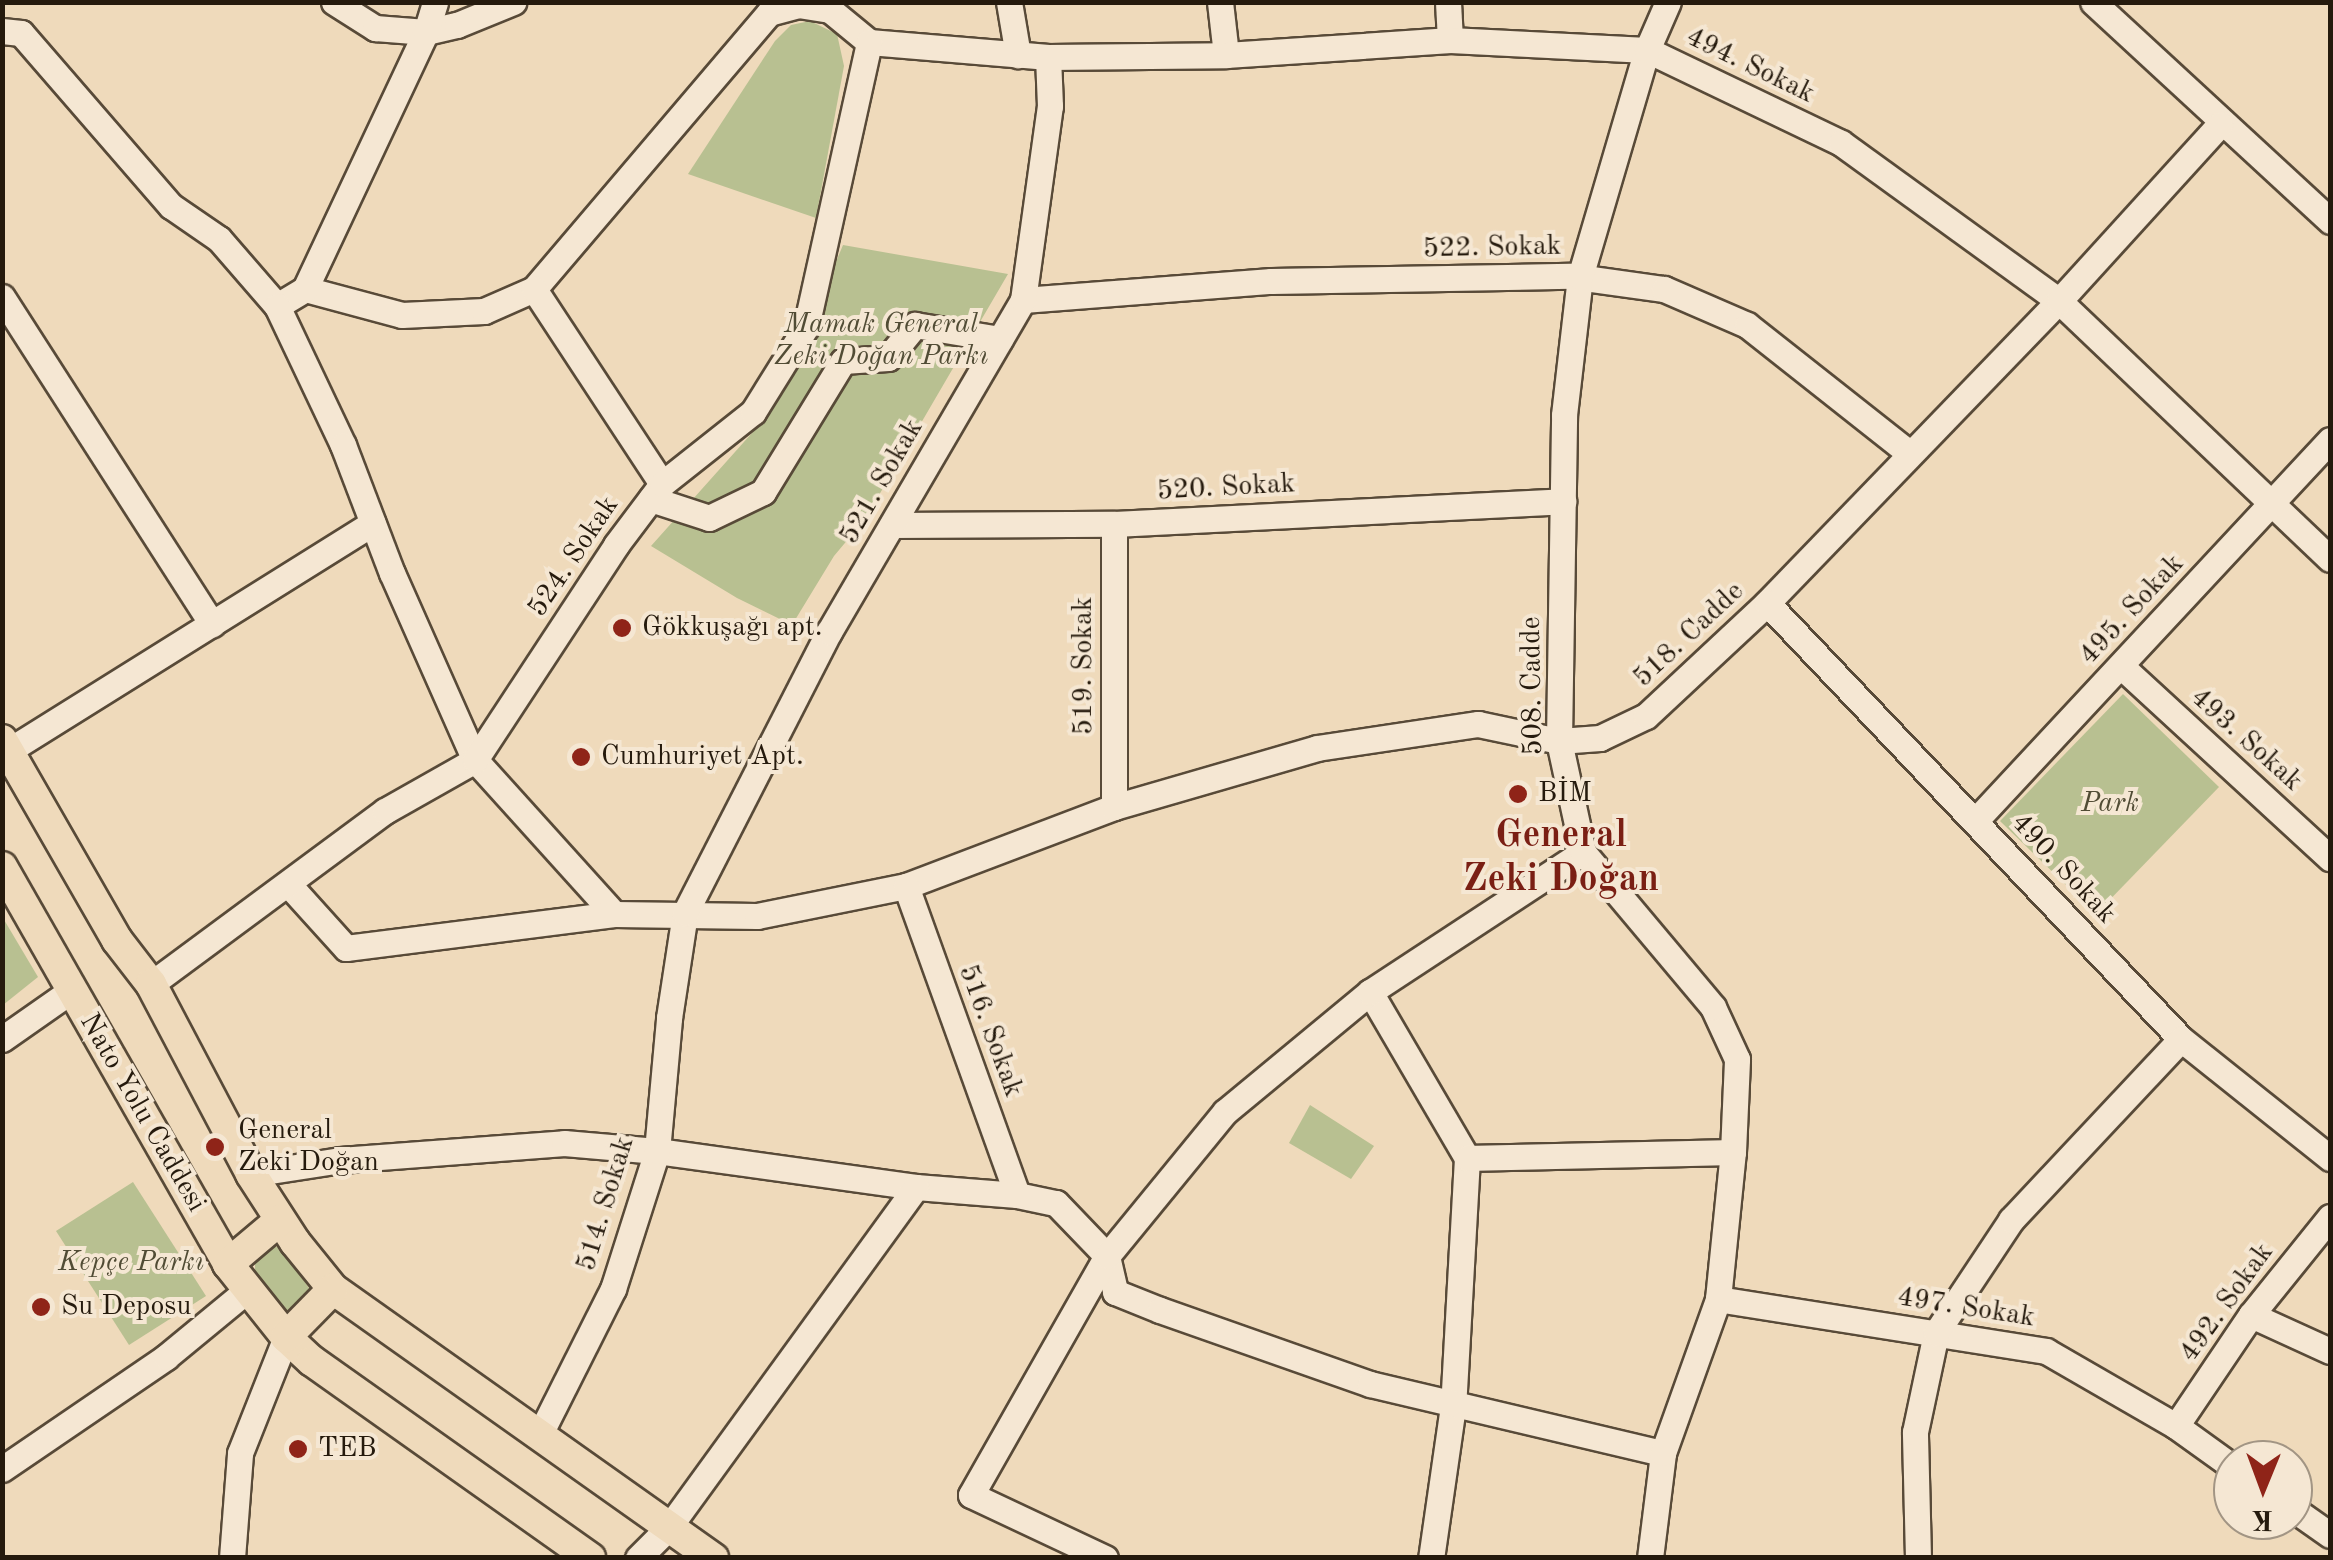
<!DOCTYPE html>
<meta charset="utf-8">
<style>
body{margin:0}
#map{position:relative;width:2333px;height:1560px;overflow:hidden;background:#efdabb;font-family:"Old Standard TT",serif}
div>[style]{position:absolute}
.green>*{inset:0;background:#b8c091}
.roads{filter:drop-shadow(2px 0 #584a38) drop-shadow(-2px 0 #584a38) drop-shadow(0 2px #584a38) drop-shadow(0 -2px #584a38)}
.minor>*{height:25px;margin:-12.5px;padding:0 12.5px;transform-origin:12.5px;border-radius:12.5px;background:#f5e7d3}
.major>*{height:30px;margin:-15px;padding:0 15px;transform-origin:15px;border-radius:15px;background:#efdabb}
.dots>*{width:28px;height:28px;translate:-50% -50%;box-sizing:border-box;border:5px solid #f5e7d3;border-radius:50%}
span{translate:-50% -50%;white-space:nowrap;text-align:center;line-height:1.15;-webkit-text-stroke:8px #f5e7d3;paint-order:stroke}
.street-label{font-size:28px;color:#251a0d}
.park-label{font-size:28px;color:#514c35;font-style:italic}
.poi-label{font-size:28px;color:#251a0d}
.left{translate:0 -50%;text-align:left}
.district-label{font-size:38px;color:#7a1f14;font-weight:700}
.frame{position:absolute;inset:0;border:5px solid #251a0d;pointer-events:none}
.north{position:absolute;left:2213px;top:1440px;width:100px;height:100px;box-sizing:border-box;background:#f5e7d3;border:2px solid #a29584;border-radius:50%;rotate:181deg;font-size:28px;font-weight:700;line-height:40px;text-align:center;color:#251a0d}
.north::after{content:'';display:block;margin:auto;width:35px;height:45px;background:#8f2418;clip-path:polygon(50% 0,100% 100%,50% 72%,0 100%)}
</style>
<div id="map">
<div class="green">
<i style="clip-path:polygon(810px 21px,837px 34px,844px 66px,816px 218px,688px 174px,775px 41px,791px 25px)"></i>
<i style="clip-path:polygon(843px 245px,1008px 274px,865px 519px,834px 556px,792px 625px,737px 598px,651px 546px,760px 424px,791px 369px)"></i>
<i style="clip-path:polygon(2123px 694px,2219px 787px,2096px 914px,2000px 821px)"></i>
<i style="clip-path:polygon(3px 918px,38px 977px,3px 1005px,2px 1005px)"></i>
<i style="clip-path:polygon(1310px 1105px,1374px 1146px,1351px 1179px,1289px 1143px)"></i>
<i style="clip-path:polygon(133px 1182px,206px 1296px,129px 1345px,56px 1231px)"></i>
<i style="clip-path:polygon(271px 1246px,281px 1248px,311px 1291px,288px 1314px,255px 1271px,255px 1261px)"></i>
</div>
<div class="roads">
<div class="minor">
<i style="left:334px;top:2px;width:49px;rotate:32.4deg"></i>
<i style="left:375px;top:28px;width:51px;rotate:4.5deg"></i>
<i style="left:426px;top:32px;width:32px;rotate:-13deg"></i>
<i style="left:457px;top:25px;width:61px;rotate:-22.3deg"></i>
<i style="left:1009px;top:2px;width:54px;rotate:80.4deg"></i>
<i style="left:1220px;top:2px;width:53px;rotate:83.5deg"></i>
<i style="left:1448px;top:2px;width:38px;rotate:87deg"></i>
<i style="left:2093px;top:2px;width:323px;rotate:42.7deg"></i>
<i style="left:2px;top:31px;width:19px;rotate:6deg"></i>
<i style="left:21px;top:33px;width:229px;rotate:49.1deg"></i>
<i style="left:171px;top:206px;width:58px;rotate:34.5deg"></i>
<i style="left:219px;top:239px;width:89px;rotate:49.1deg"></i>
<i style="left:277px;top:306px;width:33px;rotate:-31deg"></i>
<i style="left:305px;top:289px;width:100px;rotate:15deg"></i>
<i style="left:402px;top:315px;width:82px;rotate:-2.8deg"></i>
<i style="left:484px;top:311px;width:55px;rotate:-23.7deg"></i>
<i style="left:534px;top:289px;width:362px;rotate:-49.6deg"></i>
<i style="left:769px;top:13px;width:30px;rotate:-15deg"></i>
<i style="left:798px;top:5px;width:32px;rotate:9deg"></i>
<i style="left:830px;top:10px;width:50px;rotate:39.4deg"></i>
<i style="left:869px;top:42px;width:180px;rotate:4.8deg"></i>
<i style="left:1048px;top:57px;width:178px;rotate:-0.6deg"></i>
<i style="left:1226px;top:55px;width:225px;rotate:-3.8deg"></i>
<i style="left:1450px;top:40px;width:197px;rotate:2.9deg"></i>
<i style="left:1647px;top:50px;width:215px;rotate:25.6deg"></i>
<i style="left:1841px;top:143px;width:269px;rotate:35.9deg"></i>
<i style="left:2059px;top:301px;width:374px;rotate:43.6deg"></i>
<i style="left:305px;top:289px;width:284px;rotate:-64.8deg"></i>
<i style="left:426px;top:32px;width:31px;rotate:-73deg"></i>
<i style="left:534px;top:289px;width:233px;rotate:56.7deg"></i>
<i style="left:2px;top:297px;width:389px;rotate:57.3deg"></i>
<i style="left:1023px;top:300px;width:249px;rotate:-4.4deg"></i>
<i style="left:1271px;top:281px;width:299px;rotate:-1deg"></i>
<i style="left:1570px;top:276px;width:95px;rotate:7.9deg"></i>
<i style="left:1664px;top:289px;width:90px;rotate:23.4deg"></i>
<i style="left:1747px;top:325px;width:206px;rotate:38.3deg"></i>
<i style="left:277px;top:306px;width:154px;rotate:64.6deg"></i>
<i style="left:343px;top:445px;width:137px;rotate:69.1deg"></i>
<i style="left:392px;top:573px;width:205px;rotate:66.1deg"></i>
<i style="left:475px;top:760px;width:207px;rotate:47.9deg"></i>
<i style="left:614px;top:914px;width:143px;rotate:0.8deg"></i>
<i style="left:757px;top:916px;width:152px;rotate:-11.4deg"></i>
<i style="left:906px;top:886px;width:222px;rotate:-20.8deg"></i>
<i style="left:1114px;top:807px;width:211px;rotate:-16.2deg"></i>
<i style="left:1317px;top:748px;width:163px;rotate:-8.5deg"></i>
<i style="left:1478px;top:724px;width:83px;rotate:11.9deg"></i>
<i style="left:1559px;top:741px;width:41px;rotate:-4.2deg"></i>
<i style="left:1600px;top:738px;width:51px;rotate:-25.6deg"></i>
<i style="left:1646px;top:716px;width:166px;rotate:-43deg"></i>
<i style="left:1767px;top:603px;width:420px;rotate:-46deg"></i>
<i style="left:2059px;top:301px;width:239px;rotate:-47.7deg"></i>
<i style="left:651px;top:499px;width:61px;rotate:18.1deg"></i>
<i style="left:709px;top:518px;width:60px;rotate:-25.7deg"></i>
<i style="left:763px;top:492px;width:153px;rotate:-58.6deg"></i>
<i style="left:843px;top:361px;width:45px;rotate:-3.8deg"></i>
<i style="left:888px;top:358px;width:43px;rotate:-50.7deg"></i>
<i style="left:915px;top:325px;width:86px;rotate:9.4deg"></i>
<i style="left:892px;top:525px;width:222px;rotate:-0.3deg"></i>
<i style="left:1114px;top:524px;width:450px;rotate:-2.9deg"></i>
<i style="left:1767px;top:603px;width:601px;rotate:46.48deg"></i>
<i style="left:2181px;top:1039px;width:191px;rotate:38.6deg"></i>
<i style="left:2121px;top:666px;width:284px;rotate:42.6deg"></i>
<i style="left:8px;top:751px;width:430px;rotate:-32deg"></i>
<i style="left:1114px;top:807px;width:283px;rotate:-90deg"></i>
<i style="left:1976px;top:820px;width:519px;rotate:-47.03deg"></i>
<i style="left:289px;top:885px;width:85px;rotate:47.9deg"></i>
<i style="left:346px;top:948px;width:270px;rotate:-7.2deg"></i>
<i style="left:906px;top:886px;width:328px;rotate:70.2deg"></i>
<i style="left:151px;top:984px;width:291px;rotate:-36.5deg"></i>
<i style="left:385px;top:811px;width:103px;rotate:-29.5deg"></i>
<i style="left:475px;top:760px;width:257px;rotate:-56.7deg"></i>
<i style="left:616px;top:545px;width:76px;rotate:-53deg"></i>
<i style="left:662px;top:484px;width:116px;rotate:-38.4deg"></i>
<i style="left:753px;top:412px;width:100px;rotate:-58.1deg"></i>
<i style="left:806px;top:327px;width:292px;rotate:-77.5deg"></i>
<i style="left:1370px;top:992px;width:192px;rotate:59.7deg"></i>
<i style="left:1467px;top:1158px;width:248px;rotate:93.2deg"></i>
<i style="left:1453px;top:1406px;width:154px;rotate:98.2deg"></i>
<i style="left:2px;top:1039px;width:85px;rotate:-35deg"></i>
<i style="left:1467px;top:1158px;width:266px;rotate:-1.3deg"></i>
<i style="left:251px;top:1174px;width:90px;rotate:-8.9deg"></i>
<i style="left:340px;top:1160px;width:225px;rotate:-4.3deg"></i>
<i style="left:564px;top:1143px;width:93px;rotate:4.9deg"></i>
<i style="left:657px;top:1151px;width:261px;rotate:7.9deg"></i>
<i style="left:916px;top:1187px;width:101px;rotate:4.5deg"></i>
<i style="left:1017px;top:1195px;width:40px;rotate:12deg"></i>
<i style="left:1056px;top:1203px;width:74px;rotate:46.1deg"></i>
<i style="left:1107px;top:1256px;width:37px;rotate:77deg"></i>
<i style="left:1115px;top:1292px;width:48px;rotate:21.8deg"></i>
<i style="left:1160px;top:1310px;width:223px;rotate:19.4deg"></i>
<i style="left:1370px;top:1384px;width:301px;rotate:13.3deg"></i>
<i style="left:1718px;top:1299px;width:332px;rotate:9deg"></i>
<i style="left:2046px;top:1351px;width:150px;rotate:30deg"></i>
<i style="left:2176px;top:1426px;width:70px;rotate:35.7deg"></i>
<i style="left:2251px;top:1315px;width:87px;rotate:24.5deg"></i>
<i style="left:2176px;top:1426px;width:134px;rotate:-56deg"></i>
<i style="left:2251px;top:1315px;width:126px;rotate:-51.1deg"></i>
<i style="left:539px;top:1436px;width:165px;rotate:-63.3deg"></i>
<i style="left:613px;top:1289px;width:145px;rotate:-72.3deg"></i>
<i style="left:657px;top:1151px;width:134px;rotate:-84.8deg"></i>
<i style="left:669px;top:1018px;width:106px;rotate:-81.3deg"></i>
<i style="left:685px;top:913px;width:316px;rotate:-62.9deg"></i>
<i style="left:829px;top:632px;width:385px;rotate:-59.7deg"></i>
<i style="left:1023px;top:300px;width:196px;rotate:-82.1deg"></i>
<i style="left:1050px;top:106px;width:49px;rotate:-92.3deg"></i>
<i style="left:2px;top:1469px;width:199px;rotate:-34.3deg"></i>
<i style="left:166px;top:1357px;width:104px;rotate:-39.5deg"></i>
<i style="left:2293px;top:1509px;width:45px;rotate:35.1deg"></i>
<i style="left:232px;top:1558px;width:105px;rotate:-85.6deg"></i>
<i style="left:240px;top:1453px;width:125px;rotate:-68.4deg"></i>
<i style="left:638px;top:1558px;width:44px;rotate:-45deg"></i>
<i style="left:669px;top:1527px;width:420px;rotate:-54deg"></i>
<i style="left:1105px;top:1558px;width:148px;rotate:-154.8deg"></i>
<i style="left:971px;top:1495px;width:275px;rotate:-60.4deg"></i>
<i style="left:1107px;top:1256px;width:186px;rotate:-50.7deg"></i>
<i style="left:1225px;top:1112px;width:188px;rotate:-39.6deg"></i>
<i style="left:1370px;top:992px;width:255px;rotate:-33.3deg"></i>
<i style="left:1650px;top:1558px;width:106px;rotate:-82.9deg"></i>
<i style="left:1663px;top:1453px;width:164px;rotate:-70.3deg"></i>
<i style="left:1718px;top:1299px;width:148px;rotate:-84.2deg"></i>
<i style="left:1733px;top:1152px;width:93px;rotate:-87.5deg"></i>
<i style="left:1737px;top:1059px;width:57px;rotate:-114.8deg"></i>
<i style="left:1713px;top:1007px;width:202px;rotate:-130deg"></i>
<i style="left:1583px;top:852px;width:114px;rotate:-102.2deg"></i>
<i style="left:1559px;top:741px;width:326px;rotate:-89.1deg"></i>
<i style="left:1564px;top:415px;width:139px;rotate:-83.4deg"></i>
<i style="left:1580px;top:277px;width:237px;rotate:-73.6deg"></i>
<i style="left:1647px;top:50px;width:52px;rotate:-66.4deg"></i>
<i style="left:1918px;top:1558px;width:126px;rotate:-91.4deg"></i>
<i style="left:1915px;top:1432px;width:101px;rotate:-78deg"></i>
<i style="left:1936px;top:1333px;width:136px;rotate:-56.4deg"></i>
<i style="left:2011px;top:1220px;width:248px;rotate:-46.8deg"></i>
</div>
<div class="major">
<i style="left:2px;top:740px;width:231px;rotate:60.1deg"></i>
<i style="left:117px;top:940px;width:56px;rotate:52.3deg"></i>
<i style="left:151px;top:984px;width:215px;rotate:62.2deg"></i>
<i style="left:251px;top:1174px;width:81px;rotate:57.1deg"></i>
<i style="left:295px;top:1242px;width:60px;rotate:51deg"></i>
<i style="left:333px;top:1289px;width:466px;rotate:35.3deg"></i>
<i style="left:2px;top:867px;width:457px;rotate:60.3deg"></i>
<i style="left:228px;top:1264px;width:93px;rotate:51.5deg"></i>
<i style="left:286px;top:1337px;width:35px;rotate:43deg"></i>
<i style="left:312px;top:1361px;width:341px;rotate:35.3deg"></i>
<i style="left:228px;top:1264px;width:68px;rotate:-40.2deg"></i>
<i style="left:286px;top:1337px;width:67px;rotate:-45.6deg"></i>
</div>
</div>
<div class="dots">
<i style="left:622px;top:628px;background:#8f2418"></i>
<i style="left:581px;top:757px;background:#8f2418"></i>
<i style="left:1518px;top:794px;background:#8f2418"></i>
<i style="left:215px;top:1147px;background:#8f2418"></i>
<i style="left:41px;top:1307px;background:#8f2418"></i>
<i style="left:298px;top:1449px;background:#8f2418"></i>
</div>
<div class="street-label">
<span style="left:1750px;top:66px;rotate:26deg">494. Sokak</span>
<span style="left:1492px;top:248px;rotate:-1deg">522. Sokak</span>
<span style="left:882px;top:482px;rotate:-60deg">521. Sokak</span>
<span style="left:1226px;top:488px;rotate:-3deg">520. Sokak</span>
<span style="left:574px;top:557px;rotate:-56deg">524. Sokak</span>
<span style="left:2132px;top:610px;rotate:-47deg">495. Sokak</span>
<span style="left:1689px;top:635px;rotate:-43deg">518. Cadde</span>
<span style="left:1084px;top:666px;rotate:-90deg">519. Sokak</span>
<span style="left:1533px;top:686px;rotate:-91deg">508. Cadde</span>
<span style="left:2246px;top:740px;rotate:42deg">493. Sokak</span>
<span style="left:2063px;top:869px;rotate:47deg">490. Sokak</span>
<span style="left:990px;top:1031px;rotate:70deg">516. Sokak</span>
<span style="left:142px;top:1113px;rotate:60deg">Nato Yolu Caddesi</span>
<span style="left:606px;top:1204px;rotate:-73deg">514. Sokak</span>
<span style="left:2227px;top:1303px;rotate:-54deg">492. Sokak</span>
<span style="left:1966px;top:1308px;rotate:9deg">497. Sokak</span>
</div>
<div class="park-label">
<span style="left:881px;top:341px">Mamak General<br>Zeki Doğan Parkı</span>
<span style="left:2110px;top:804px">Park</span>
<span style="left:131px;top:1263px">Kepçe Parkı</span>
</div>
<div class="poi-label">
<span class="left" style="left:642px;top:628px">Gökkuşağı apt.</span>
<span class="left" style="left:601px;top:757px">Cumhuriyet Apt.</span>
<span class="left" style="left:1538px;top:794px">BİM</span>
<span class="left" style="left:238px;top:1147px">General<br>Zeki Doğan</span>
<span class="left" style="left:61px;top:1307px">Su Deposu</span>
<span class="left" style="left:318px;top:1449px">TEB</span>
</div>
<div class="district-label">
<span style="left:1561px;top:859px">General<br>Zeki Doğan</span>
</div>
<div class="frame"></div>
<div class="north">K</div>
</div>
